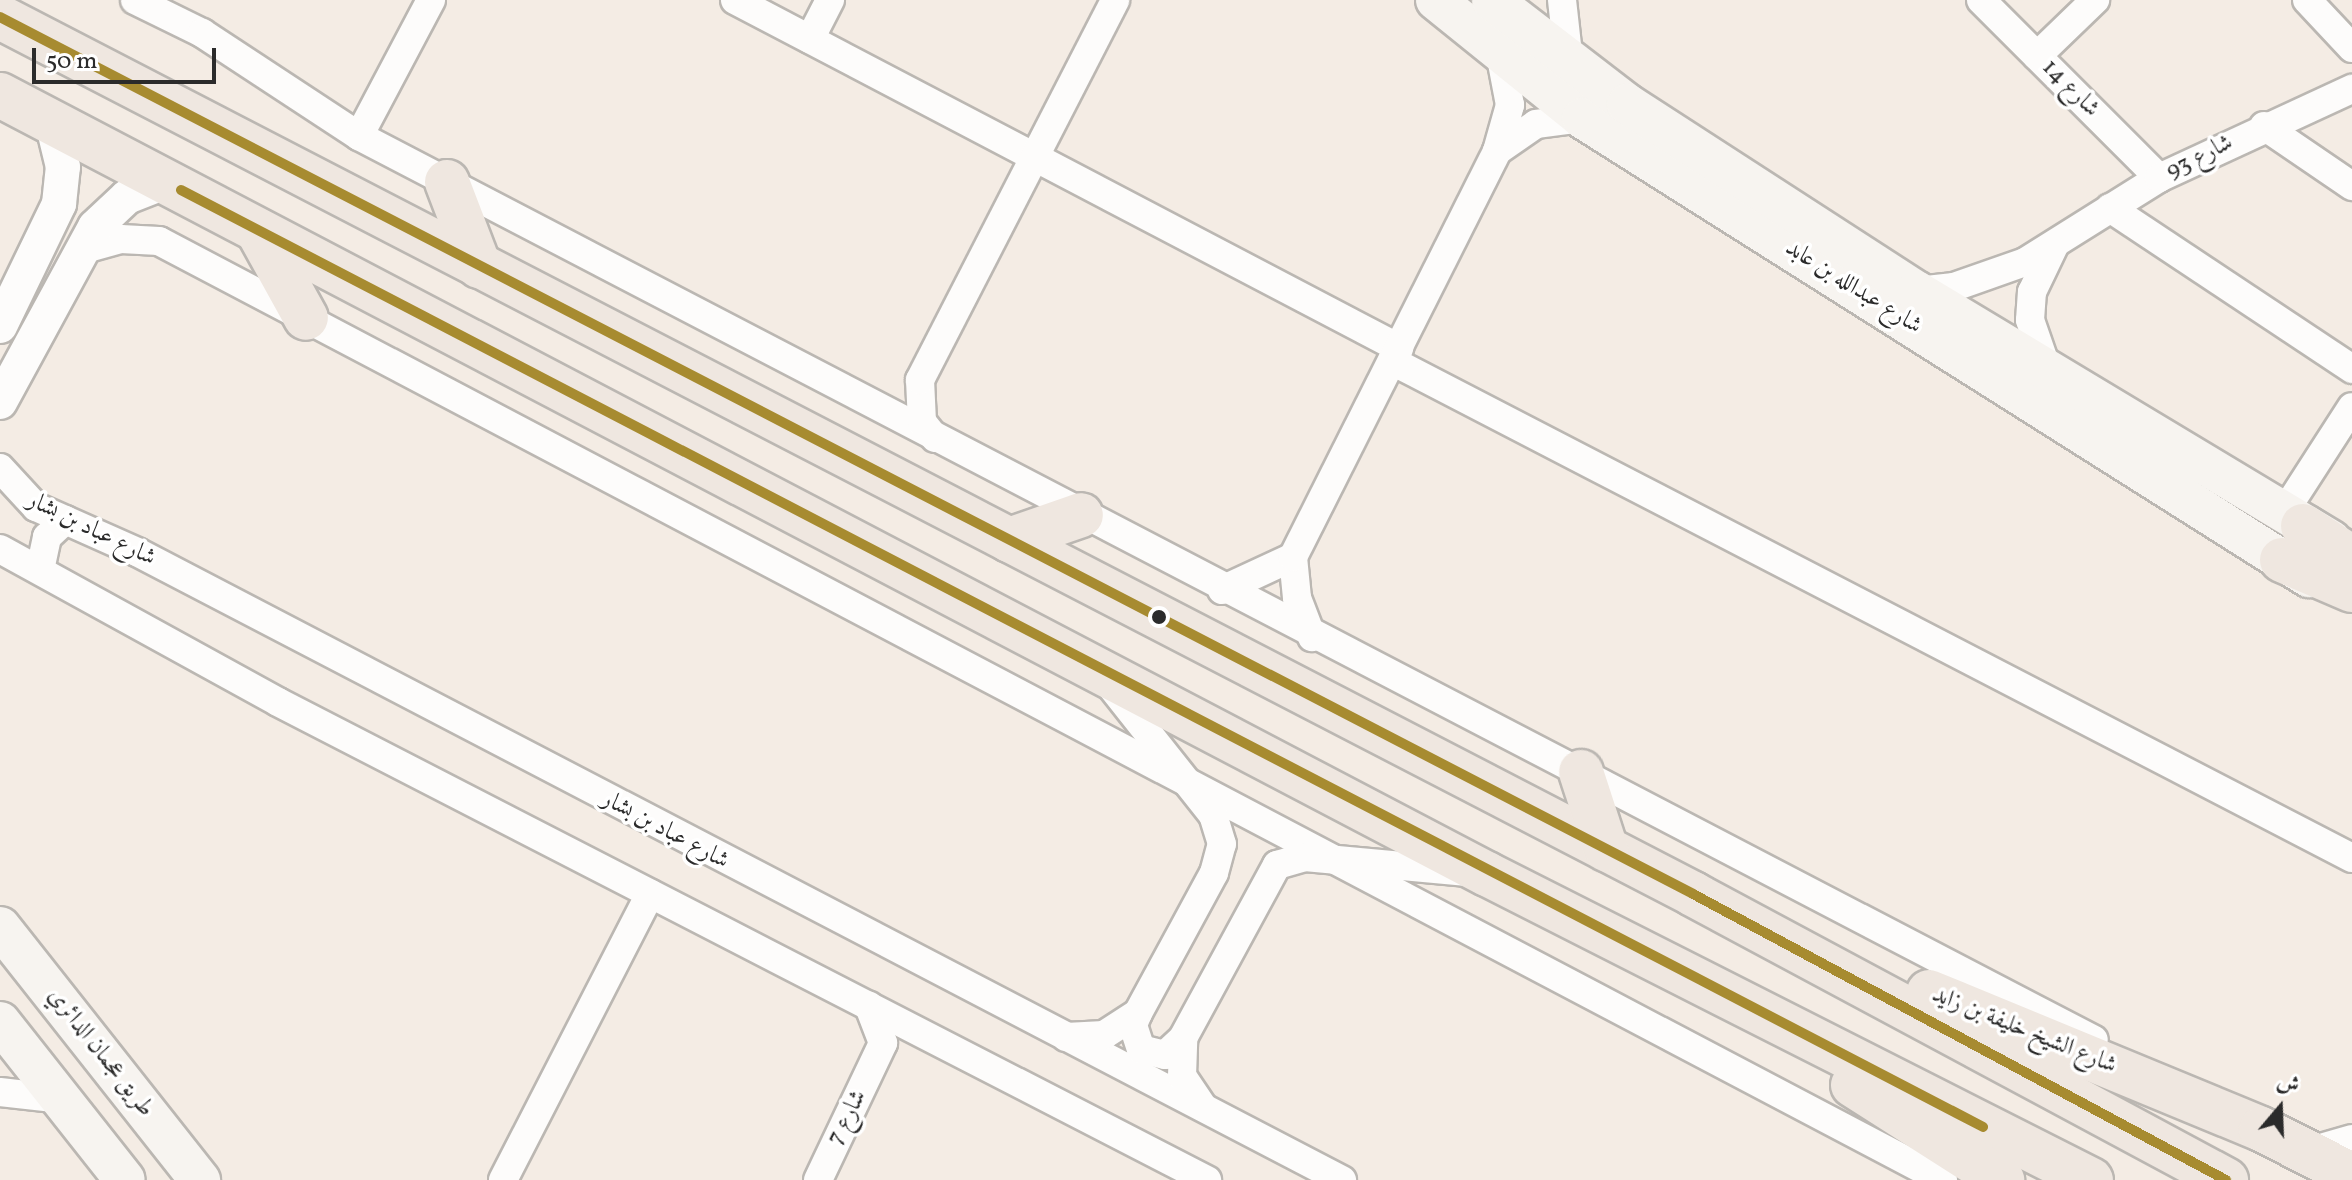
<!DOCTYPE html>
<meta charset="utf-8">
<style>
body{margin:0}
#map{position:relative;width:2352px;height:1180px;overflow:hidden;background:#f4ece4;font-family:Vollkorn,Amiri,serif}
div>[style]{position:absolute}
.roads{filter:drop-shadow(2px 0 #bbb7b2) drop-shadow(-2px 0 #bbb7b2) drop-shadow(0 2px #bbb7b2) drop-shadow(0 -2px #bbb7b2)}
.minor>*{height:28px;margin:-14px;padding:0 14px;transform-origin:14px;border-radius:14px;background:#fdfcfb}
.tertiary>*{height:34px;margin:-17px;padding:0 17px;transform-origin:17px;border-radius:17px;background:#fdfcfb}
.secondary>*{height:40px;margin:-20px;padding:0 20px;transform-origin:20px;border-radius:20px;background:#f7f4f0}
.primary>*{height:44px;margin:-22px;padding:0 22px;transform-origin:22px;border-radius:22px;background:#efe7e0}
.bus-1>*{height:10px;margin:-5px;padding:0 5px;transform-origin:5px;border-radius:5px;background:#a78b30}
.dots>*{width:22px;height:22px;translate:-50% -50%;box-sizing:border-box;border:4px solid #fff;border-radius:50%}
span{translate:-50% -50%;white-space:nowrap;text-align:center;line-height:1.15;-webkit-text-stroke:7px #fff;paint-order:stroke}
.street-label{font-size:24px;color:#2b2b2b}
.north{position:absolute;left:2240px;top:1068px;width:80px;height:80px;-webkit-text-stroke:6px #fff;paint-order:stroke;rotate:19deg;font-size:22px;font-weight:700;line-height:32px;text-align:center;color:#2b2b2b}
.north::after{content:'';display:block;margin:auto;width:28px;height:36px;background:#2b2b2b;clip-path:polygon(50% 0,100% 100%,50% 72%,0 100%)}
.scale{position:absolute;left:32px;top:48px;width:184px;height:36px;box-sizing:border-box;border:4px solid #2b2b2b;border-top:0;padding-left:10px;font-size:24px;line-height:28px;white-space:nowrap;color:#2b2b2b;-webkit-text-stroke:6px #fff;paint-order:stroke}
</style>
<div id="map">
<div class="roads">
<div class="minor">
<i style="left:135px;top:0;width:75px;rotate:26.2deg"></i>
<i style="left:202px;top:33px;width:188px;rotate:33.3deg"></i>
<i style="left:359px;top:136px;width:1956px;rotate:27.52deg"></i>
<i style="left:735px;top:0;width:750px;rotate:27.66deg"></i>
<i style="left:1562px;top:0;width:63px;rotate:83.7deg"></i>
<i style="left:1981px;top:0;width:252px;rotate:45deg"></i>
<i style="left:2307px;top:0;width:66px;rotate:46.8deg"></i>
<i style="left:810px;top:39px;width:44px;rotate:-62.9deg"></i>
<i style="left:2037px;top:56px;width:81px;rotate:-44deg"></i>
<i style="left:2264px;top:126px;width:107px;rotate:34.3deg"></i>
<i style="left:359px;top:136px;width:154px;rotate:-62.1deg"></i>
<i style="left:1497px;top:151px;width:47px;rotate:-34.7deg"></i>
<i style="left:1536px;top:124px;width:46px;rotate:-7.4deg"></i>
<i style="left:2110px;top:208px;width:291px;rotate:33.6deg"></i>
<i style="left:81px;top:250px;width:41px;rotate:-15.4deg"></i>
<i style="left:121px;top:239px;width:38px;rotate:3deg"></i>
<i style="left:159px;top:241px;width:2016px;rotate:27.76deg"></i>
<i style="left:1916px;top:291px;width:38px;rotate:-6deg"></i>
<i style="left:1954px;top:287px;width:75px;rotate:-19.4deg"></i>
<i style="left:2025px;top:262px;width:158px;rotate:-32.1deg"></i>
<i style="left:2159px;top:178px;width:213px;rotate:-24.8deg"></i>
<i style="left:1392px;top:361px;width:1081px;rotate:27.37deg"></i>
<i style="left:2048px;top:372px;width:55px;rotate:-109.1deg"></i>
<i style="left:2030px;top:320px;width:28px;rotate:-86deg"></i>
<i style="left:2032px;top:292px;width:51px;rotate:-64.4deg"></i>
<i style="left:935px;top:438px;width:21px;rotate:-129deg"></i>
<i style="left:922px;top:422px;width:42px;rotate:-92.7deg"></i>
<i style="left:920px;top:380px;width:427px;rotate:-62.8deg"></i>
<i style="left:0;top:468px;width:53px;rotate:47.3deg"></i>
<i style="left:36px;top:507px;width:111px;rotate:24deg"></i>
<i style="left:137px;top:552px;width:1359px;rotate:27.53deg"></i>
<i style="left:2283px;top:514px;width:127px;rotate:-57.2deg"></i>
<i style="left:0;top:549px;width:317px;rotate:28.8deg"></i>
<i style="left:278px;top:702px;width:1045px;rotate:27.23deg"></i>
<i style="left:1293px;top:557px;width:41px;rotate:84.4deg"></i>
<i style="left:1297px;top:598px;width:42px;rotate:69deg"></i>
<i style="left:40px;top:570px;width:34px;rotate:-78deg"></i>
<i style="left:47px;top:537px;width:25px;rotate:-43deg"></i>
<i style="left:1222px;top:590px;width:78px;rotate:-24.9deg"></i>
<i style="left:1293px;top:557px;width:454px;rotate:-63.3deg"></i>
<i style="left:1497px;top:151px;width:48px;rotate:-74.2deg"></i>
<i style="left:1510px;top:105px;width:48px;rotate:-100.8deg"></i>
<i style="left:1138px;top:1013px;width:13px;rotate:113deg"></i>
<i style="left:1133px;top:1025px;width:25px;rotate:72deg"></i>
<i style="left:1141px;top:1049px;width:25px;rotate:14deg"></i>
<i style="left:1165px;top:1055px;width:25px;rotate:-43deg"></i>
<i style="left:1066px;top:1037px;width:38px;rotate:-3deg"></i>
<i style="left:1104px;top:1035px;width:40px;rotate:-32.9deg"></i>
<i style="left:1138px;top:1013px;width:159px;rotate:-61.5deg"></i>
<i style="left:1214px;top:873px;width:30px;rotate:-75deg"></i>
<i style="left:1222px;top:844px;width:30px;rotate:-107deg"></i>
<i style="left:1213px;top:815px;width:166px;rotate:-128.4deg"></i>
<i style="left:0;top:1092px;width:61px;rotate:6.5deg"></i>
<i style="left:1203px;top:1107px;width:37px;rotate:-124deg"></i>
<i style="left:1182px;top:1076px;width:38px;rotate:-88deg"></i>
<i style="left:1183px;top:1038px;width:197px;rotate:-61.5deg"></i>
<i style="left:1277px;top:865px;width:29px;rotate:-16deg"></i>
<i style="left:1305px;top:857px;width:163px;rotate:5.3deg"></i>
<i style="left:2307px;top:1152px;width:47px;rotate:-16.1deg"></i>
<i style="left:503px;top:1180px;width:322px;rotate:-62.8deg"></i>
<i style="left:818px;top:1180px;width:152px;rotate:-64.6deg"></i>
<i style="left:883px;top:1043px;width:40px;rotate:-111deg"></i>
</div>
<div class="tertiary">
<i style="left:0;top:326px;width:136px;rotate:-64.2deg"></i>
<i style="left:59px;top:204px;width:37px;rotate:-84deg"></i>
<i style="left:63px;top:167px;width:46px;rotate:-103.7deg"></i>
<i style="left:0;top:402px;width:199px;rotate:-61.5deg"></i>
<i style="left:95px;top:227px;width:44px;rotate:-43.2deg"></i>
<i style="left:127px;top:197px;width:41px;rotate:-21.5deg"></i>
</div>
<div class="secondary">
<i style="left:1436px;top:0;width:188px;rotate:38.9deg"></i>
<i style="left:1582px;top:118px;width:860px;rotate:32.27deg"></i>
<i style="left:1492px;top:0;width:170px;rotate:37.6deg"></i>
<i style="left:1627px;top:104px;width:344px;rotate:32.9deg"></i>
<i style="left:1916px;top:291px;width:484px;rotate:31deg"></i>
<i style="left:0;top:927px;width:323px;rotate:51.7deg"></i>
<i style="left:0;top:1022px;width:201px;rotate:51.7deg"></i>
</div>
<div class="primary">
<i style="left:0;top:17px;width:1907px;rotate:27.38deg"></i>
<i style="left:1693px;top:894px;width:605px;rotate:28.22deg"></i>
<i style="left:0;top:95px;width:1679px;rotate:27.65deg"></i>
<i style="left:1487px;top:874px;width:677px;rotate:26.87deg"></i>
<i style="left:447px;top:182px;width:90px;rotate:69.1deg"></i>
<i style="left:258px;top:231px;width:99px;rotate:61.1deg"></i>
<i style="left:2303px;top:526px;width:59px;rotate:33.1deg"></i>
<i style="left:1009px;top:540px;width:76px;rotate:-19.1deg"></i>
<i style="left:2282px;top:560px;width:76px;rotate:23.2deg"></i>
<i style="left:1581px;top:772px;width:81px;rotate:72deg"></i>
<i style="left:1929px;top:992px;width:359px;rotate:22.4deg"></i>
<i style="left:2261px;top:1129px;width:102px;rotate:26.8deg"></i>
<i style="left:1853px;top:1085px;width:177px;rotate:32.5deg"></i>
</div>
</div>
<div class="bus-1">
<i style="left:0;top:17px;width:1907px;rotate:27.38deg"></i>
<i style="left:1693px;top:894px;width:605px;rotate:28.22deg"></i>
<i style="left:181px;top:190px;width:2031px;rotate:27.47deg"></i>
</div>
<div class="dots">
<i style="left:1159px;top:617px;background:#2b2b2b"></i>
</div>
<div class="street-label">
<span style="left:2070px;top:89px;rotate:45deg">شارع 14</span>
<span style="left:2200px;top:158px;rotate:-27deg">شارع 93</span>
<span style="left:1853px;top:288px;rotate:32deg">شارع عبدالله بن عابد</span>
<span style="left:91px;top:530px;rotate:26deg">شارع عباد بن بشار</span>
<span style="left:665px;top:831px;rotate:28deg">شارع عباد بن بشار</span>
<span style="left:2024px;top:1031px;rotate:22deg">شارع الشيخ خليفة بن زايد</span>
<span style="left:100px;top:1053px;rotate:52deg">طريق عجمان الدائري</span>
<span style="left:848px;top:1118px;rotate:-63deg">شارع 7</span>
</div>
<div class="north">ش</div>
<div class="scale">50 m</div>
</div>
